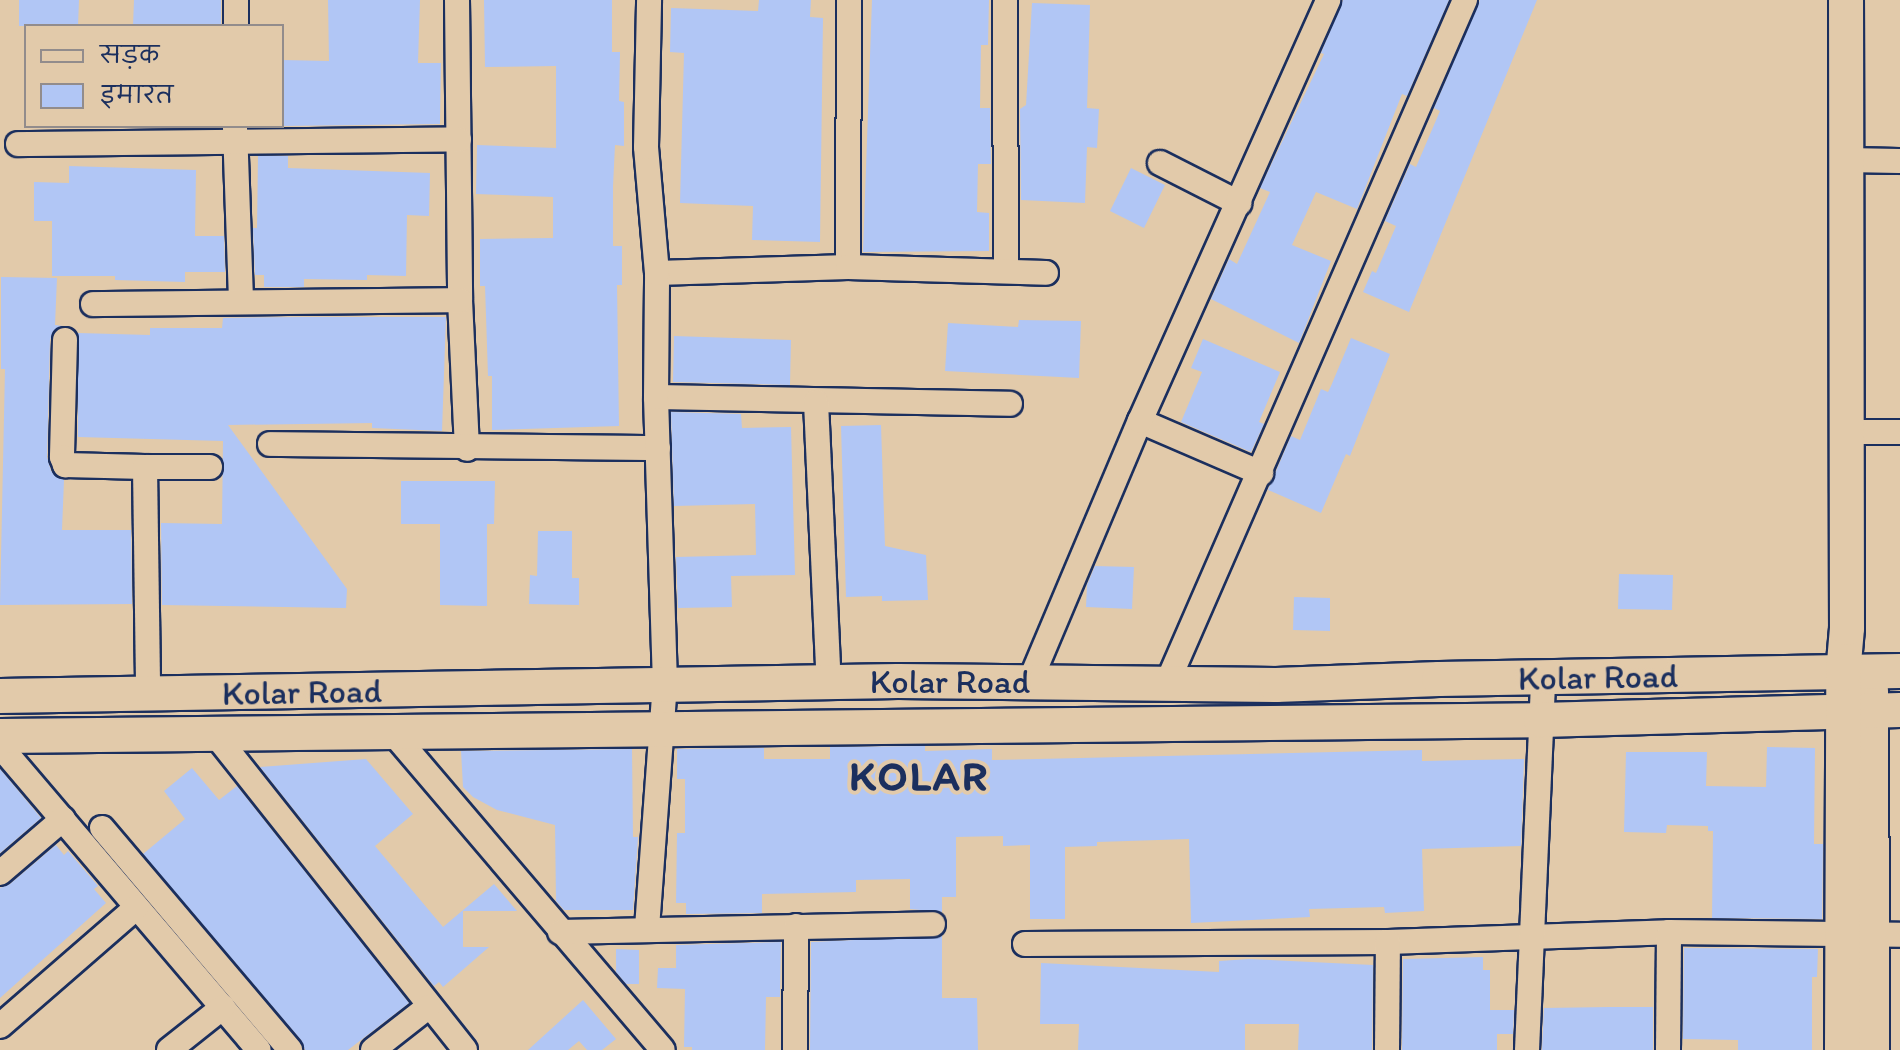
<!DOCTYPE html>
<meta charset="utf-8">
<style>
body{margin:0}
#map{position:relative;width:1900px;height:1050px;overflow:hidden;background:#e2caaa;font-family:Itim,"Playpen Sans Deva",sans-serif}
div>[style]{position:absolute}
.building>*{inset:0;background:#b1c6f5}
.roads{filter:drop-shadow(2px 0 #1b2f5e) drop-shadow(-2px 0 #1b2f5e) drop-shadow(0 2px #1b2f5e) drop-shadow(0 -2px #1b2f5e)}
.street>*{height:24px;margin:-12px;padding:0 12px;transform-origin:12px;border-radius:12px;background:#e2caaa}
.secondary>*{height:34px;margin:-17px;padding:0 17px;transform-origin:17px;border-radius:17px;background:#e2caaa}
span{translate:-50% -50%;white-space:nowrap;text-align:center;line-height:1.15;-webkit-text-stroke:8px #e2caaa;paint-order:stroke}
.street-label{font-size:34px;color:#1b2f5e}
.district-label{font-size:42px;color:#1b2f5e;font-weight:700;letter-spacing:2px}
.legend{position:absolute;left:24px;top:24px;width:260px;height:104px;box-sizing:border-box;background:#e2caaa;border:2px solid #928c8c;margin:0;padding:10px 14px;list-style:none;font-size:24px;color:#1b2f5e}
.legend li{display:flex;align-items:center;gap:16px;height:40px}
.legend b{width:40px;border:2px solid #928c8c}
</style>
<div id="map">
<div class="building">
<i style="clip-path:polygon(19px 0,79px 0,78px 26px,19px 26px)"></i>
<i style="clip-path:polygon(134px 0,221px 0,221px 26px,133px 26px)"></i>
<i style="clip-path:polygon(328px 0,420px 0,418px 63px,441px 63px,440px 124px,282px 126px,282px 60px,329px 61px)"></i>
<i style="clip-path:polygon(484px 0,612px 0,612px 52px,620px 52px,619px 101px,624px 102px,624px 146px,615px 145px,613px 186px,613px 246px,622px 246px,622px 285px,617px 285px,619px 426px,492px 430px,492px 376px,488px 376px,485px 286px,480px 286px,480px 239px,553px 238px,553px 197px,476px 194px,477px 145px,556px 148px,556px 66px,485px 67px)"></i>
<i style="clip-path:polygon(759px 0,811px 0,810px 17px,823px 18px,820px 242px,752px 240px,753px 206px,680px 203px,684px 53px,670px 52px,671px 8px,758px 11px)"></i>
<i style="clip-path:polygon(872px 0,989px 0,988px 45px,981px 45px,980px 108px,990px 108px,991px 164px,978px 164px,977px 212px,989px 213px,989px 251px,863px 252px)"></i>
<i style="clip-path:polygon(1343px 0,1449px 0,1407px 96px,1402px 94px,1357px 209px,1316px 192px,1292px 245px,1331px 261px,1299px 343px,1211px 299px,1229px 259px,1237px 264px,1270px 192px,1260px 188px,1324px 54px,1321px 53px)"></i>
<i style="clip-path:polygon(1480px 0,1537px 0,1409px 312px,1363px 292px,1372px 271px,1376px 273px,1396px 226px,1385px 221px,1410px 164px,1416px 167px,1440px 111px,1434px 108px)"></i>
<i style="clip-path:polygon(1032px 3px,1090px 5px,1087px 108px,1099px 109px,1097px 148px,1087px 147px,1085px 203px,1021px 200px,1020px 109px,1026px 105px)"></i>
<i style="clip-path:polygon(258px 156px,288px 156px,288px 168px,430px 173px,429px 216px,407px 215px,406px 276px,367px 275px,367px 280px,304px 279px,304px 287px,264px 287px,264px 275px,255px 275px,253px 228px,257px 228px)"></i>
<i style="clip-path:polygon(69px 166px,196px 170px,195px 236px,224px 236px,225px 272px,185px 272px,185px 282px,115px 280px,115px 276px,52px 276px,52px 221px,34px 221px,34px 182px,69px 183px)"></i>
<i style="clip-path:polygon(1131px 168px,1165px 185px,1144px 228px,1110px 211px)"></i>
<i style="clip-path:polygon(1px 277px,57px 278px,55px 325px,63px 326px,53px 332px,50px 340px,47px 457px,51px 471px,64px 480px,62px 530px,131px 530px,132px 604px,0 605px,5px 369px,1px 369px)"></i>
<i style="clip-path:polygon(303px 317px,446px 317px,442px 431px,372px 428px,372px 423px,228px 425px,347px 589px,346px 608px,162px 605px,161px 523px,222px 524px,223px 441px,78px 437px,78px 333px,150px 335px,150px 328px,222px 328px,223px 318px)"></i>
<i style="clip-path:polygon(1019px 320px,1081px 321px,1079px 378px,945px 371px,948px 323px,1018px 327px)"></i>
<i style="clip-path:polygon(674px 336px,791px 340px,790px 385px,673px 382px)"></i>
<i style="clip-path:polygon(1351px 338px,1390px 354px,1350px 456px,1346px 454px,1321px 513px,1268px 490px,1291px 436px,1300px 440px,1321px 389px,1328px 392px,1331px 386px)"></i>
<i style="clip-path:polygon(1203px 339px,1280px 372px,1259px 422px,1264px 424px,1251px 452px,1181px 422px,1202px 372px,1191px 368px)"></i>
<i style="clip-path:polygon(671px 412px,741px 414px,742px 428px,791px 427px,795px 575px,731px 576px,732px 607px,678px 608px,676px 557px,756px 555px,755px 504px,674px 506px)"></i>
<i style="clip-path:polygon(881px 425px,885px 546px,926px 555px,928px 600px,882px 601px,882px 596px,846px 597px,841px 426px)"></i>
<i style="clip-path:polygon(401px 481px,495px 481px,494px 524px,487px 524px,487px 606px,440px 605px,440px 524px,401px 524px)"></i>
<i style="clip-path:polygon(538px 531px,572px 531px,572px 578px,579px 578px,579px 605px,529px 604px,530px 575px,537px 576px)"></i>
<i style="clip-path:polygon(1095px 566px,1134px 567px,1132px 609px,1086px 607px,1087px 585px)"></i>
<i style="clip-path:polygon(1619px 574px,1673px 575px,1672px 610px,1618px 609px)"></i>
<i style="clip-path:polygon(1294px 597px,1330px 598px,1330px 631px,1293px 630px)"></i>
<i style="clip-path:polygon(925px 746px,925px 751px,992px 749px,992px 760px,1422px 750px,1422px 761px,1524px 759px,1521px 846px,1422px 849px,1424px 911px,1385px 913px,1384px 907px,1309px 909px,1310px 917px,1191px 923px,1189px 839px,1097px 842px,1097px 846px,1065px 847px,1065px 919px,1030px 919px,1030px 845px,1003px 846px,1003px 836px,956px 837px,956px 897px,942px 897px,942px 912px,910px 909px,910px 879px,856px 880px,856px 892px,762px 894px,762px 913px,686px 914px,686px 903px,676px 903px,677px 833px,685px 833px,685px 779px,677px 779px,677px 749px,764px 748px,764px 759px,830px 759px,830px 747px)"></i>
<i style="clip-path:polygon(1767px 747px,1815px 748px,1814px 844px,1823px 844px,1822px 919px,1712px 918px,1713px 831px,1708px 831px,1708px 826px,1667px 825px,1666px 833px,1624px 832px,1626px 752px,1707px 752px,1706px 786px,1766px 787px)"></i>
<i style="clip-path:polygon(632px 749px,633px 837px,638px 837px,633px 910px,564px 910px,556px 901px,555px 825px,497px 810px,473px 797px,463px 787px,461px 751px)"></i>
<i style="clip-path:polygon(366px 759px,413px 814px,375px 846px,443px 927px,494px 884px,517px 911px,463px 911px,463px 947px,489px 947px,443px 987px,439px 982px,434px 986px,260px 767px)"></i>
<i style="clip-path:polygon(192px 768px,219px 800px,237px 786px,409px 1003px,348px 1050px,305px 1050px,301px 1040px,143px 854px,185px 819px,164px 791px)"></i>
<i style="clip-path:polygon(0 769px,41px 818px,0 853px)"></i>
<i style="clip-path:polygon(56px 845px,64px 855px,68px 851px,98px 886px,94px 889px,106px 903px,0 998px,0 888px,10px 884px)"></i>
<i style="clip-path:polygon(942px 936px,942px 998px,977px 998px,978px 1050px,810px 1050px,811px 942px)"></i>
<i style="clip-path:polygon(781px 942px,780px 997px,766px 997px,765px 1050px,692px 1050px,692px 1047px,684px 1047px,685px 989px,657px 988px,658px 968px,676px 968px,676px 945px)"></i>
<i style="clip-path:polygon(1684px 948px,1818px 949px,1817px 977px,1812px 977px,1812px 1050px,1738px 1050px,1738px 1040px,1683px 1039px)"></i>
<i style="clip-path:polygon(616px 949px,639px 950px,639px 984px,626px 984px,616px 972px)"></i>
<i style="clip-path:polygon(1483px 957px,1483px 970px,1490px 970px,1490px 1010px,1514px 1010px,1513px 1034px,1497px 1034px,1497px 1050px,1402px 1050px,1403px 959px)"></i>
<i style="clip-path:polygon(1249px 959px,1373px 965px,1372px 1050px,1298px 1050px,1299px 1024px,1245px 1024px,1245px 1050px,1078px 1050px,1079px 1024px,1040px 1024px,1041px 963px,1219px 972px,1219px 961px)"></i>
<i style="clip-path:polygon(583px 1000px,616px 1039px,602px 1050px,587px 1050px,579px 1041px,568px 1050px,528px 1050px)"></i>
<i style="clip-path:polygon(1610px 1007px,1653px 1007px,1653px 1050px,1542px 1050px,1544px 1008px)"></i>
</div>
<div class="roads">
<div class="street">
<i style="left:457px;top:0;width:300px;rotate:89.4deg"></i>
<i style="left:460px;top:300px;width:149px;rotate:87.3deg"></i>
<i style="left:1005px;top:0;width:270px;rotate:89.8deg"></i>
<i style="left:236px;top:26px;width:26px;rotate:-90deg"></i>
<i style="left:235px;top:128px;width:173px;rotate:88deg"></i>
<i style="left:18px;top:144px;width:441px;rotate:-0.6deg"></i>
<i style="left:1846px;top:160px;width:54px;rotate:1.1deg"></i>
<i style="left:1160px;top:163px;width:89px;rotate:26.9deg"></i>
<i style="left:848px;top:267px;width:267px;rotate:-89.8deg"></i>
<i style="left:657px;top:273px;width:191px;rotate:-1.8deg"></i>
<i style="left:848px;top:267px;width:198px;rotate:1.7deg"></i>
<i style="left:93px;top:304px;width:367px;rotate:-0.6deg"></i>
<i style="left:65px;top:340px;width:117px;rotate:91.5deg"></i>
<i style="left:62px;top:457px;width:9px;rotate:69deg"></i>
<i style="left:65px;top:465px;width:80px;rotate:1.4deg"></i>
<i style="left:145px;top:467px;width:227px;rotate:89.2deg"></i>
<i style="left:656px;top:397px;width:354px;rotate:1.1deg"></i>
<i style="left:816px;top:402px;width:281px;rotate:87.4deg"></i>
<i style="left:1140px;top:421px;width:132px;rotate:23.3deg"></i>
<i style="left:1847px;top:432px;width:53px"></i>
<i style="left:270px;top:444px;width:388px;rotate:0.6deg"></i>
<i style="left:145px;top:467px;width:65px"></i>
<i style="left:1030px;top:681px;width:282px;rotate:-67.1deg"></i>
<i style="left:1140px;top:421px;width:461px;rotate:-65.9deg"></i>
<i style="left:1168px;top:681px;width:743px;rotate:-66.44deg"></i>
<i style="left:214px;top:733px;width:404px;rotate:51.6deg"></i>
<i style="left:393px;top:733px;width:416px;rotate:49.6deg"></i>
<i style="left:0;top:746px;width:399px;rotate:49.6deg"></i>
<i style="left:102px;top:828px;width:291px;rotate:49.7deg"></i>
<i style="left:0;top:873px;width:83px;rotate:-40.6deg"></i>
<i style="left:647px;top:928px;width:245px;rotate:-85.8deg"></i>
<i style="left:665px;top:684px;width:287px;rotate:-91.8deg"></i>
<i style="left:656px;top:397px;width:124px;rotate:-89.5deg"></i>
<i style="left:657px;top:273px;width:126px;rotate:-95deg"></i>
<i style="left:646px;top:147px;width:147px;rotate:-88.8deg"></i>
<i style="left:560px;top:932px;width:373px;rotate:-1.2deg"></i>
<i style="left:1025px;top:944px;width:363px;rotate:-0.3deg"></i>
<i style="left:1388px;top:942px;width:281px;rotate:-2deg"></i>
<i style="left:1669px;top:932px;width:231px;rotate:0.7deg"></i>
<i style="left:0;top:1026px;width:181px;rotate:-41deg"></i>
<i style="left:169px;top:1050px;width:69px;rotate:-38.5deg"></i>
<i style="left:373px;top:1050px;width:70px;rotate:-38deg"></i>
<i style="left:795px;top:1050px;width:124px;rotate:-89.5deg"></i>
<i style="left:1387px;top:1050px;width:108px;rotate:-89.5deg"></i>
<i style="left:1527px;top:1050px;width:372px;rotate:-87.5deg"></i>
<i style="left:1668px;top:1050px;width:118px;rotate:-89.5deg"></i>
</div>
<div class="secondary">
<i style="left:1871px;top:691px;width:359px;rotate:89.8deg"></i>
<i style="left:0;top:696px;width:898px;rotate:-0.96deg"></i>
<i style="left:898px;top:681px;width:378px;rotate:0.6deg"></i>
<i style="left:1276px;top:685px;width:163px;rotate:-2.1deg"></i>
<i style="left:1439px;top:679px;width:461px;rotate:-1deg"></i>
<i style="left:0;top:736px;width:1541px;rotate:-0.59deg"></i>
<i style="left:1541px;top:720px;width:359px;rotate:-1.6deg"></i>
<i style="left:1842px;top:1050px;width:376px;rotate:-89.8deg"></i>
<i style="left:1843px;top:674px;width:46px;rotate:-85deg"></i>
<i style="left:1847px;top:628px;width:628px;rotate:-90.09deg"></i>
</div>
</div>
<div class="street-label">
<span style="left:1598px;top:677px;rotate:-1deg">Kolar Road</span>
<span style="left:950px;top:682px">Kolar Road</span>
<span style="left:302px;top:692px;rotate:-1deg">Kolar Road</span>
</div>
<div class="district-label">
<span style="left:919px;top:776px">KOLAR</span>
</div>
<ul class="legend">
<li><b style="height:10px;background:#e2caaa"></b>सड़क</li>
<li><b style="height:22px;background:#b1c6f5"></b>इमारत</li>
</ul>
</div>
